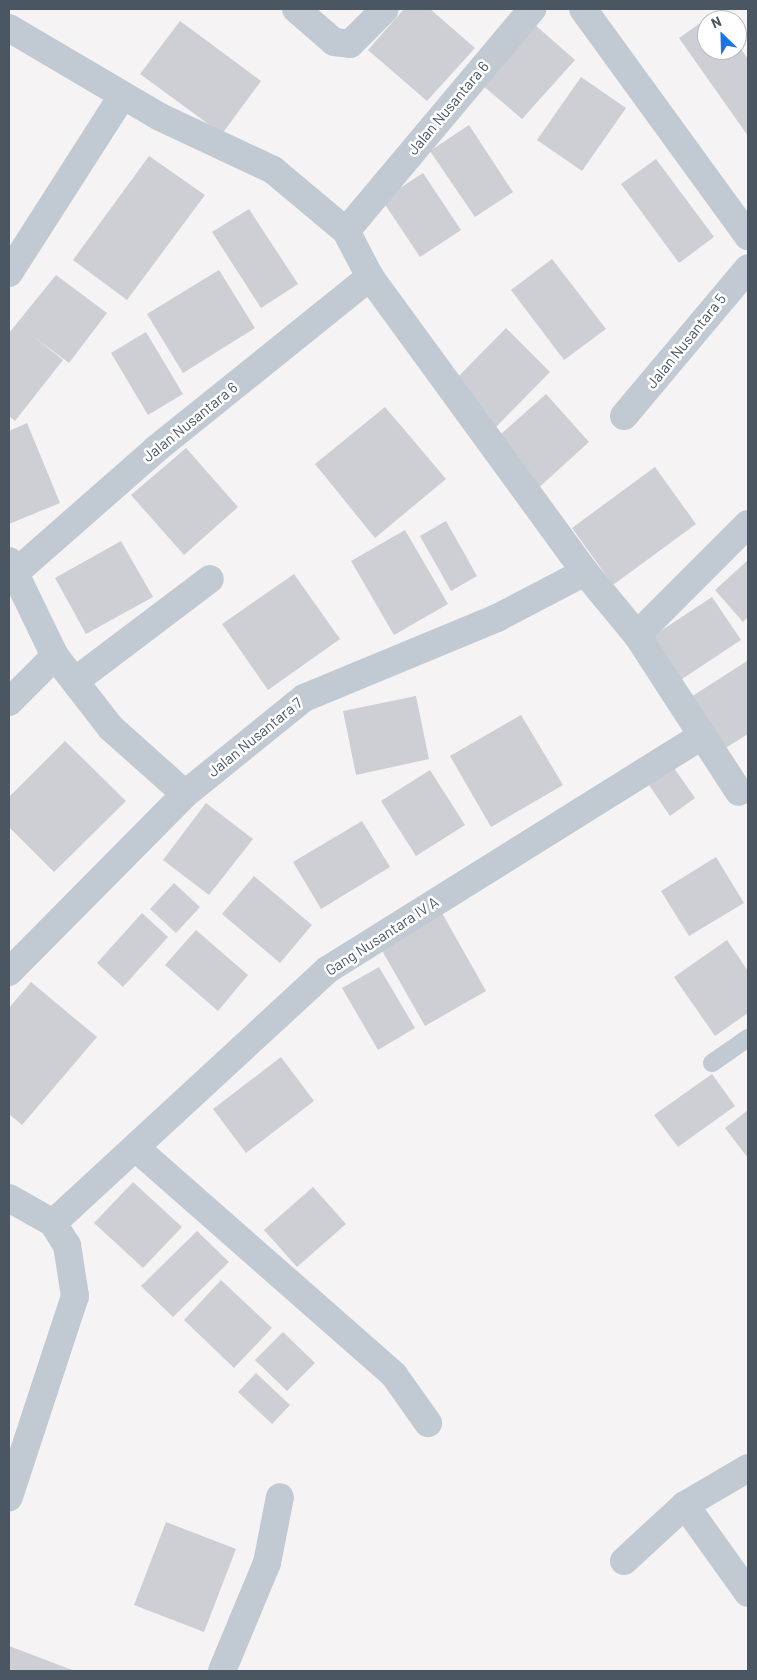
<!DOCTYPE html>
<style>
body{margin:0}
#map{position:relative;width:757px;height:1680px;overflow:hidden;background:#f5f3f3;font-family:Barlow,sans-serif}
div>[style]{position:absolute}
.building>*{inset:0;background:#cdcfd5}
.lane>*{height:18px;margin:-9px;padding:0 9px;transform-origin:9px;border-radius:9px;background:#c1cad2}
.street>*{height:28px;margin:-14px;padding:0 14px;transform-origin:14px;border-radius:14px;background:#c1cad2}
span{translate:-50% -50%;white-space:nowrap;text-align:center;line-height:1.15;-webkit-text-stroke:5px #fff;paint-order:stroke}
.street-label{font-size:15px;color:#4a5661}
.frame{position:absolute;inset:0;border:10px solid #4a5661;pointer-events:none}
.north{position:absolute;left:697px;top:10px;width:50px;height:50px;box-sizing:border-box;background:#fff;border:1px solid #b7bbc0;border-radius:50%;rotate:336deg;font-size:14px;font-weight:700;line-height:20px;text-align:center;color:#4a5661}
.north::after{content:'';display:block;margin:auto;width:18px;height:22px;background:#1a73e8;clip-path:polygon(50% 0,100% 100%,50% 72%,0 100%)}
</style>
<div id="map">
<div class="building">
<i style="clip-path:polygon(404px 9px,430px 9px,475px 48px,427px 101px,368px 50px)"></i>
<i style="clip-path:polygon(716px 12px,721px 20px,707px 20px,707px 50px,737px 50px,737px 43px,748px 59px,748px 136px,679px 38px)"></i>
<i style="clip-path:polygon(180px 21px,261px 81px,222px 134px,140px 74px)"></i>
<i style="clip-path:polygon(534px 24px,575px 60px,522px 119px,481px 84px)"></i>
<i style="clip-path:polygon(581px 77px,626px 108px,582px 171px,537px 140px)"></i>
<i style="clip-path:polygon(469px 125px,513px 192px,475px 217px,430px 151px)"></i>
<i style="clip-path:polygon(149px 156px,205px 195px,127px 300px,73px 260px)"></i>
<i style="clip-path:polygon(656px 159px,714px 237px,679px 263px,621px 184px)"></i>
<i style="clip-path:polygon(423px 173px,461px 230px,420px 257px,382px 200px)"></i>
<i style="clip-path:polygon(249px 209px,298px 284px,261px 308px,212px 232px)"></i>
<i style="clip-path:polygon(552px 259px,606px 329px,564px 360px,511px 290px)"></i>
<i style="clip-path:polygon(219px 270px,255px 328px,183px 373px,147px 314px)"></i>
<i style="clip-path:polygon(56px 275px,107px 313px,69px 363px,34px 337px,63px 360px,15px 421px,9px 416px,9px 333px)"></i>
<i style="clip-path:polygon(506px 328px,550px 372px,495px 428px,450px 385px)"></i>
<i style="clip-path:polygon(146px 332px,183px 394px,148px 415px,111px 353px)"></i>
<i style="clip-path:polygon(546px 394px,589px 442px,535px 491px,491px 443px)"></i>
<i style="clip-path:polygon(385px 407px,446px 479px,375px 538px,315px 464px)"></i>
<i style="clip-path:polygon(27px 423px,60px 503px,9px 524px,9px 431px)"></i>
<i style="clip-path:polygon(186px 448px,238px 507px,184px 555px,131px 495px)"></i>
<i style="clip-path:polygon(655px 467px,696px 524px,613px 585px,572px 528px)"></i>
<i style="clip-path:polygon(446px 521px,477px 576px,451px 591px,420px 536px)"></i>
<i style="clip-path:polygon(405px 530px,448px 604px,394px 635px,351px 561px)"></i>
<i style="clip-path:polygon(121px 541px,153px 597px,86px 634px,55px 578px)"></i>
<i style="clip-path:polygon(748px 560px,748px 617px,743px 622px,715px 590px)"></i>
<i style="clip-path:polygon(294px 574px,340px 639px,268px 690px,222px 624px)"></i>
<i style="clip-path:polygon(712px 597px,741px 640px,676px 683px,647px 640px)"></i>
<i style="clip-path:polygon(747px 661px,748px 734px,724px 749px,691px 697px)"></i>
<i style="clip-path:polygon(416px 696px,429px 759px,356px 775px,343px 711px)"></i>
<i style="clip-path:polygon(521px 715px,563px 785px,491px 827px,450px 756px)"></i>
<i style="clip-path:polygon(65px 741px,126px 801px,54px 872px,9px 827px,9px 797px)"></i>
<i style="clip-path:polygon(674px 768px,695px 798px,670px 816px,649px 785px)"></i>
<i style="clip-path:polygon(430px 770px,465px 825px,416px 856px,381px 801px)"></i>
<i style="clip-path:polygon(206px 803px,253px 839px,209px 895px,163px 860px)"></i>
<i style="clip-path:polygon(362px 821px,390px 867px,321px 909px,293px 862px)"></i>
<i style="clip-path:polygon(716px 857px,744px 903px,689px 936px,661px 891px)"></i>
<i style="clip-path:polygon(254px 876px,312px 925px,280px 963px,222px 914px)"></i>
<i style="clip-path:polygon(174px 883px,200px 907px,176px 933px,150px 909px)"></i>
<i style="clip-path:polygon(142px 913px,168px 937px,123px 987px,97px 963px)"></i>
<i style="clip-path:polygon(442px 913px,486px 991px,425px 1026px,380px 947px)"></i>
<i style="clip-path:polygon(196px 930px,248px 975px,218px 1011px,165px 965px)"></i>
<i style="clip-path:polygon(727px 940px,748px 971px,748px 1013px,715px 1036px,674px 977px)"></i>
<i style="clip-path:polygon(379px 967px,415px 1028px,378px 1050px,342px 988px)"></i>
<i style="clip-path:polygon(31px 982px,97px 1037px,22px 1125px,9px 1114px,9px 1008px)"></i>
<i style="clip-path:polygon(281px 1057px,314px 1101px,246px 1153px,213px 1109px)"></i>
<i style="clip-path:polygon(712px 1074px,735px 1106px,678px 1147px,654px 1115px)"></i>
<i style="clip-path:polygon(748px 1110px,748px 1158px,725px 1128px)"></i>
<i style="clip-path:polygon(133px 1182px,182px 1227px,143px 1268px,94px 1223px)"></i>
<i style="clip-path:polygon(313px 1187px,346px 1224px,297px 1267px,264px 1230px)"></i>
<i style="clip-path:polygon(197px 1231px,229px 1262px,173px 1317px,141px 1286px)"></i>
<i style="clip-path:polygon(221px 1280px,272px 1328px,234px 1368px,184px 1320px)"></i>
<i style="clip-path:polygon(283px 1332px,315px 1363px,287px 1391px,255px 1360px)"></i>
<i style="clip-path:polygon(256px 1373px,290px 1405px,272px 1424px,238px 1392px)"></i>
<i style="clip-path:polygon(166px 1522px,236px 1549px,204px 1632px,134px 1605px)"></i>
<i style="clip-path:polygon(9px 1646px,75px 1671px,9px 1671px)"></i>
</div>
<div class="lane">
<i style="left:712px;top:1063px;width:44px;rotate:-34.8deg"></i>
</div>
<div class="street">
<i style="left:296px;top:9px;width:50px;rotate:41deg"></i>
<i style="left:334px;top:42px;width:16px;rotate:7deg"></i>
<i style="left:350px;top:44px;width:49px;rotate:-45deg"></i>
<i style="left:583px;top:9px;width:281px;rotate:54deg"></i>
<i style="left:9px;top:28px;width:175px;rotate:30.5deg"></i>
<i style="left:160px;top:117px;width:125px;rotate:25.1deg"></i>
<i style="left:273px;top:170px;width:95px;rotate:39.9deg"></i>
<i style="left:346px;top:231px;width:52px;rotate:62.4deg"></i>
<i style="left:370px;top:277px;width:365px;rotate:53.9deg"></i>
<i style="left:585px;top:572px;width:82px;rotate:50.5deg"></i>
<i style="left:637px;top:635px;width:187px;rotate:57deg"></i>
<i style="left:346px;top:231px;width:290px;rotate:-50deg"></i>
<i style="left:9px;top:273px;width:210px;rotate:-57.4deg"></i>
<i style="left:624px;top:416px;width:193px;rotate:-50deg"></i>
<i style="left:9px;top:561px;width:106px;rotate:64.2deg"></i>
<i style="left:55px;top:656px;width:91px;rotate:52.1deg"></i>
<i style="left:111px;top:728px;width:99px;rotate:41.7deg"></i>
<i style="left:15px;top:573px;width:188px;rotate:-41.3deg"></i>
<i style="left:156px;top:449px;width:275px;rotate:-38.8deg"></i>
<i style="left:637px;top:635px;width:157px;rotate:-45deg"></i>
<i style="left:75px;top:681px;width:169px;rotate:-37.1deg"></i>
<i style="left:9px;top:702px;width:65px;rotate:-45deg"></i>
<i style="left:9px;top:972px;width:250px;rotate:-45.3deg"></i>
<i style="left:185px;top:794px;width:153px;rotate:-38.9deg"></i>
<i style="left:304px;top:698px;width:209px;rotate:-22.5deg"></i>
<i style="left:497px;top:618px;width:99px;rotate:-27.6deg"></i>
<i style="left:137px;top:1149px;width:342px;rotate:41.3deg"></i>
<i style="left:394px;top:1375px;width:59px;rotate:54.7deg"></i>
<i style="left:9px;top:1198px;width:51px;rotate:29.6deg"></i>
<i style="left:53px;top:1223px;width:26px;rotate:58deg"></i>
<i style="left:67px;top:1245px;width:52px;rotate:81.1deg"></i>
<i style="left:75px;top:1296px;width:212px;rotate:108.2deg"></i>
<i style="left:53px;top:1223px;width:373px;rotate:-42.7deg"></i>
<i style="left:327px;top:970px;width:442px;rotate:-32deg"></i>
<i style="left:685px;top:1505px;width:108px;rotate:54.4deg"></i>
<i style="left:624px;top:1561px;width:83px;rotate:-42.6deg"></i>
<i style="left:685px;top:1505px;width:73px;rotate:-30.4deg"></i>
<i style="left:222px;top:1671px;width:117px;rotate:-67.4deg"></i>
<i style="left:267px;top:1563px;width:67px;rotate:-78.9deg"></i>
</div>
<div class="street-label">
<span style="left:448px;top:108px;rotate:-50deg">Jalan Nusantara 6</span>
<span style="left:686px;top:341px;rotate:-51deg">Jalan Nusantara 5</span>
<span style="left:190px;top:422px;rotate:-39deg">Jalan Nusantara 6</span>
<span style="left:255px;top:737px;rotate:-39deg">Jalan Nusantara 7</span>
<span style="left:382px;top:936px;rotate:-33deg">Gang Nusantara IV A</span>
</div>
<div class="frame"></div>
<div class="north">N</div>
</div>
